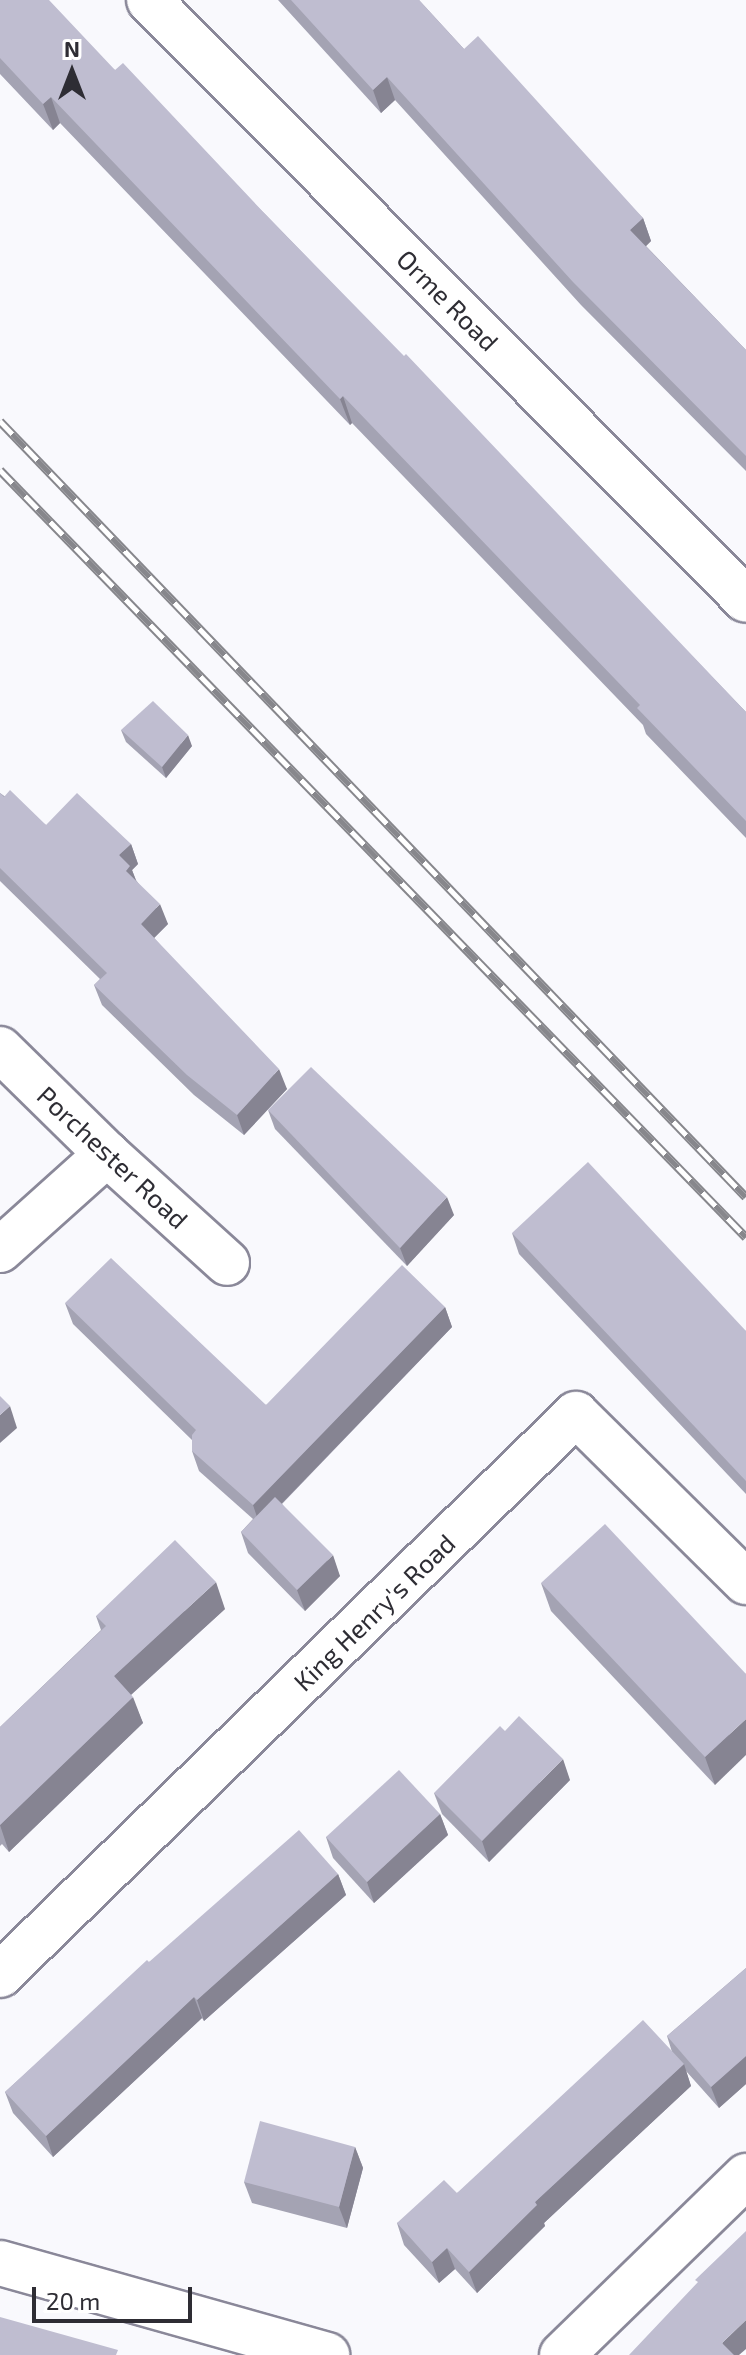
<!DOCTYPE html>
<style>
body{margin:0}
#map{position:relative;width:746px;height:2355px;overflow:hidden;background:#f9f9fd;font-family:"Exo 2",sans-serif}
div>[style]{position:absolute}
.roads{filter:drop-shadow(2px 0 #8a8899) drop-shadow(-2px 0 #8a8899) drop-shadow(0 2px #8a8899) drop-shadow(0 -2px #8a8899)}
.minor>*{height:44px;margin:-22px;padding:0 22px;transform-origin:22px;border-radius:22px;background:#fff}
.rail>*{height:9px;margin-top:-4.5px;transform-origin:0;background:repeating-linear-gradient(90deg,#fff 0 18px,#87878c 0 36px);box-sizing:border-box;border-block:2px solid #87878c}
.wall>*{inset:0;background:#a4a3b3}
.shaded-wall>*{inset:0;background:#868492}
.building>*{inset:0;background:#bfbdd0}
span{translate:-50% -50%;white-space:nowrap;text-align:center;line-height:1.15;-webkit-text-stroke:7px #fff;paint-order:stroke}
.street-label{font-size:26px;color:#2e2d34}
.north{position:absolute;left:32px;top:32px;width:80px;height:80px;-webkit-text-stroke:6px #fff;paint-order:stroke;rotate:0deg;font-size:22px;font-weight:700;line-height:32px;text-align:center;color:#2e2d34}
.north::after{content:'';display:block;margin:auto;width:28px;height:36px;background:#2e2d34;clip-path:polygon(50% 0,100% 100%,50% 72%,0 100%)}
.scale{position:absolute;left:32px;top:2287px;width:160px;height:36px;box-sizing:border-box;border:4px solid #2e2d34;border-top:0;padding-left:10px;font-size:24px;line-height:28px;white-space:nowrap;color:#2e2d34;-webkit-text-stroke:6px #fff;paint-order:stroke}
</style>
<div id="map">
<div class="roads">
<div class="minor">
<i style="left:149px;top:0;width:846px;rotate:45.14deg"></i>
<i style="left:0;top:1049px;width:150px;rotate:44.5deg"></i>
<i style="left:107px;top:1154px;width:162px;rotate:42.2deg"></i>
<i style="left:0;top:1250px;width:144px;rotate:-41.9deg"></i>
<i style="left:0;top:1975px;width:804px;rotate:-44.24deg"></i>
<i style="left:576px;top:1414px;width:239px;rotate:44.7deg"></i>
<i style="left:0;top:2263px;width:340px;rotate:15.7deg"></i>
<i style="left:562px;top:2355px;width:257px;rotate:-44.2deg"></i>
</div>
</div>
<div class="rail">
<i style="left:0;top:421px;width:1076px;rotate:46.13deg"></i>
<i style="left:0;top:470px;width:1070px;rotate:45.8deg"></i>
</div>
<div class="wall">
<i style="clip-path:polygon(0 0,115px 70px,266px 215px,746px 712px,746px 838px,646px 734px,643px 725px,352px 423px,350px 425px,60px 123px,53px 130px,0 74px)"></i>
<i style="clip-path:polygon(278px 0,419px 0,464px 49px,643px 218px,651px 241px,646px 246px,746px 350px,746px 471px,581px 305px,395px 100px,381px 113px)"></i>
<i style="clip-path:polygon(121px 730px,192px 746px,166px 778px,126px 742px)"></i>
<i style="clip-path:polygon(0 793px,46px 825px,131px 844px,138px 864px,132px 870px,136px 880px,168px 924px,154px 938px,287px 1089px,244px 1135px,194px 1095px,102px 1005px,94px 985px,100px 979px,0 881px)"></i>
<i style="clip-path:polygon(268px 1110px,454px 1215px,407px 1266px,275px 1129px)"></i>
<i style="clip-path:polygon(512px 1233px,746px 1331px,746px 1494px,519px 1254px)"></i>
<i style="clip-path:polygon(65px 1303px,266px 1405px,445px 1307px,452px 1327px,282px 1504px,340px 1576px,305px 1611px,248px 1553px,241px 1532px,253px 1519px,199px 1471px,192px 1451px,192px 1440px,73px 1324px)"></i>
<i style="clip-path:polygon(541px 1583px,746px 1674px,715px 1785px,551px 1611px)"></i>
<i style="clip-path:polygon(225px 1609px,131px 1695px,143px 1723px,9px 1852px,2px 1844px,0 1846px,0 1727px,101px 1630px,96px 1616px)"></i>
<i style="clip-path:polygon(570px 1780px,489px 1862px,442px 1814px,434px 1793px)"></i>
<i style="clip-path:polygon(440px 1814px,448px 1835px,374px 1903px,333px 1858px,326px 1837px)"></i>
<i style="clip-path:polygon(338px 1874px,346px 1895px,204px 2021px,202px 2018px,53px 2157px,13px 2113px,5px 2092px,149px 1962px)"></i>
<i style="clip-path:polygon(746px 1968px,746px 2084px,719px 2108px,686px 2071px,691px 2086px,544px 2223px,545px 2226px,477px 2293px,455px 2269px,439px 2283px,404px 2245px,397px 2223px,457px 2193px,672px 2052px,667px 2036px)"></i>
<i style="clip-path:polygon(355px 2147px,363px 2168px,347px 2228px,252px 2203px,244px 2182px)"></i>
</div>
<div class="shaded-wall">
<i style="clip-path:polygon(387px 77px,395px 100px,381px 113px,373px 90px)"></i>
<i style="clip-path:polygon(51px 97px,60px 123px,53px 130px,43px 104px)"></i>
<i style="clip-path:polygon(643px 218px,651px 241px,639px 253px,630px 230px)"></i>
<i style="clip-path:polygon(343px 396px,352px 423px,350px 425px,340px 399px)"></i>
<i style="clip-path:polygon(188px 735px,192px 746px,166px 778px,162px 767px)"></i>
<i style="clip-path:polygon(131px 844px,138px 864px,132px 870px,138px 886px,133px 891px,119px 855px)"></i>
<i style="clip-path:polygon(160px 904px,168px 924px,148px 944px,141px 924px)"></i>
<i style="clip-path:polygon(279px 1069px,287px 1089px,244px 1135px,237px 1115px)"></i>
<i style="clip-path:polygon(447px 1197px,454px 1215px,407px 1266px,400px 1248px)"></i>
<i style="clip-path:polygon(445px 1307px,452px 1327px,260px 1526px,253px 1505px)"></i>
<i style="clip-path:polygon(10px 1406px,17px 1428px,0 1443px,0 1415px)"></i>
<i style="clip-path:polygon(333px 1555px,340px 1576px,305px 1611px,297px 1590px)"></i>
<i style="clip-path:polygon(216px 1582px,225px 1609px,123px 1702px,114px 1676px)"></i>
<i style="clip-path:polygon(133px 1697px,143px 1723px,9px 1852px,0 1825px)"></i>
<i style="clip-path:polygon(746px 1719px,746px 1755px,715px 1785px,705px 1757px)"></i>
<i style="clip-path:polygon(563px 1759px,570px 1780px,489px 1862px,482px 1841px)"></i>
<i style="clip-path:polygon(440px 1814px,448px 1835px,374px 1903px,367px 1882px)"></i>
<i style="clip-path:polygon(338px 1874px,346px 1895px,204px 2021px,197px 2000px)"></i>
<i style="clip-path:polygon(194px 1997px,202px 2018px,53px 2157px,46px 2136px)"></i>
<i style="clip-path:polygon(746px 2056px,746px 2084px,719px 2108px,711px 2087px)"></i>
<i style="clip-path:polygon(684px 2064px,691px 2086px,544px 2223px,545px 2226px,477px 2293px,469px 2272px,535px 2202px)"></i>
<i style="clip-path:polygon(355px 2147px,363px 2168px,347px 2228px,339px 2207px)"></i>
<i style="clip-path:polygon(447px 2248px,455px 2269px,439px 2283px,432px 2262px)"></i>
<i style="clip-path:polygon(746px 2320px,746px 2349px,739px 2355px,727px 2355px,722px 2343px)"></i>
</div>
<div class="building">
<i style="clip-path:polygon(0 0,49px 0,115px 70px,123px 63px,266px 215px,404px 356px,406px 354px,746px 712px,746px 821px,637px 708px,640px 705px,343px 396px,340px 399px,51px 97px,43px 104px,0 58px)"></i>
<i style="clip-path:polygon(291px 0,419px 0,464px 49px,478px 36px,643px 218px,630px 230px,746px 350px,746px 456px,573px 282px,387px 77px,373px 90px)"></i>
<i style="clip-path:polygon(153px 701px,188px 735px,162px 767px,121px 730px)"></i>
<i style="clip-path:polygon(10px 790px,46px 825px,77px 793px,131px 844px,119px 855px,130px 866px,126px 871px,160px 904px,141px 924px,279px 1069px,237px 1115px,187px 1075px,94px 985px,107px 973px,0 868px,0 793px,4px 797px)"></i>
<i style="clip-path:polygon(311px 1067px,447px 1197px,400px 1248px,268px 1110px)"></i>
<i style="clip-path:polygon(588px 1162px,746px 1331px,746px 1481px,512px 1233px)"></i>
<i style="clip-path:polygon(111px 1258px,266px 1405px,402px 1265px,445px 1307px,253px 1505px,192px 1451px,192px 1435px,196px 1430px,65px 1303px)"></i>
<i style="clip-path:polygon(0 1396px,10px 1406px,0 1415px)"></i>
<i style="clip-path:polygon(275px 1497px,333px 1555px,297px 1590px,241px 1532px)"></i>
<i style="clip-path:polygon(605px 1524px,746px 1674px,746px 1719px,705px 1757px,541px 1583px)"></i>
<i style="clip-path:polygon(175px 1540px,216px 1582px,114px 1676px,133px 1697px,0 1825px,0 1727px,106px 1626px,96px 1616px)"></i>
<i style="clip-path:polygon(519px 1716px,563px 1759px,482px 1841px,434px 1793px,500px 1726px,505px 1731px)"></i>
<i style="clip-path:polygon(399px 1770px,440px 1814px,367px 1882px,326px 1837px)"></i>
<i style="clip-path:polygon(299px 1830px,338px 1874px,197px 2000px,194px 1997px,46px 2136px,5px 2092px,147px 1960px,149px 1962px)"></i>
<i style="clip-path:polygon(746px 1968px,746px 2056px,711px 2087px,667px 2036px)"></i>
<i style="clip-path:polygon(643px 2020px,684px 2064px,535px 2202px,537px 2205px,469px 2272px,447px 2248px,432px 2262px,397px 2223px,444px 2180px,457px 2193px)"></i>
<i style="clip-path:polygon(260px 2121px,355px 2147px,339px 2207px,244px 2182px)"></i>
<i style="clip-path:polygon(746px 2231px,746px 2320px,722px 2343px,734px 2355px,629px 2355px,698px 2282px,695px 2280px)"></i>
<i style="clip-path:polygon(0 2317px,118px 2350px,116px 2355px,0 2355px)"></i>
</div>
<div class="street-label">
<span style="left:448px;top:300px;rotate:45deg">Orme Road</span>
<span style="left:113px;top:1157px;rotate:43deg">Porchester Road</span>
<span style="left:374px;top:1612px;rotate:-44deg">King Henry's Road</span>
</div>
<div class="north">N</div>
<div class="scale">20 m</div>
</div>
